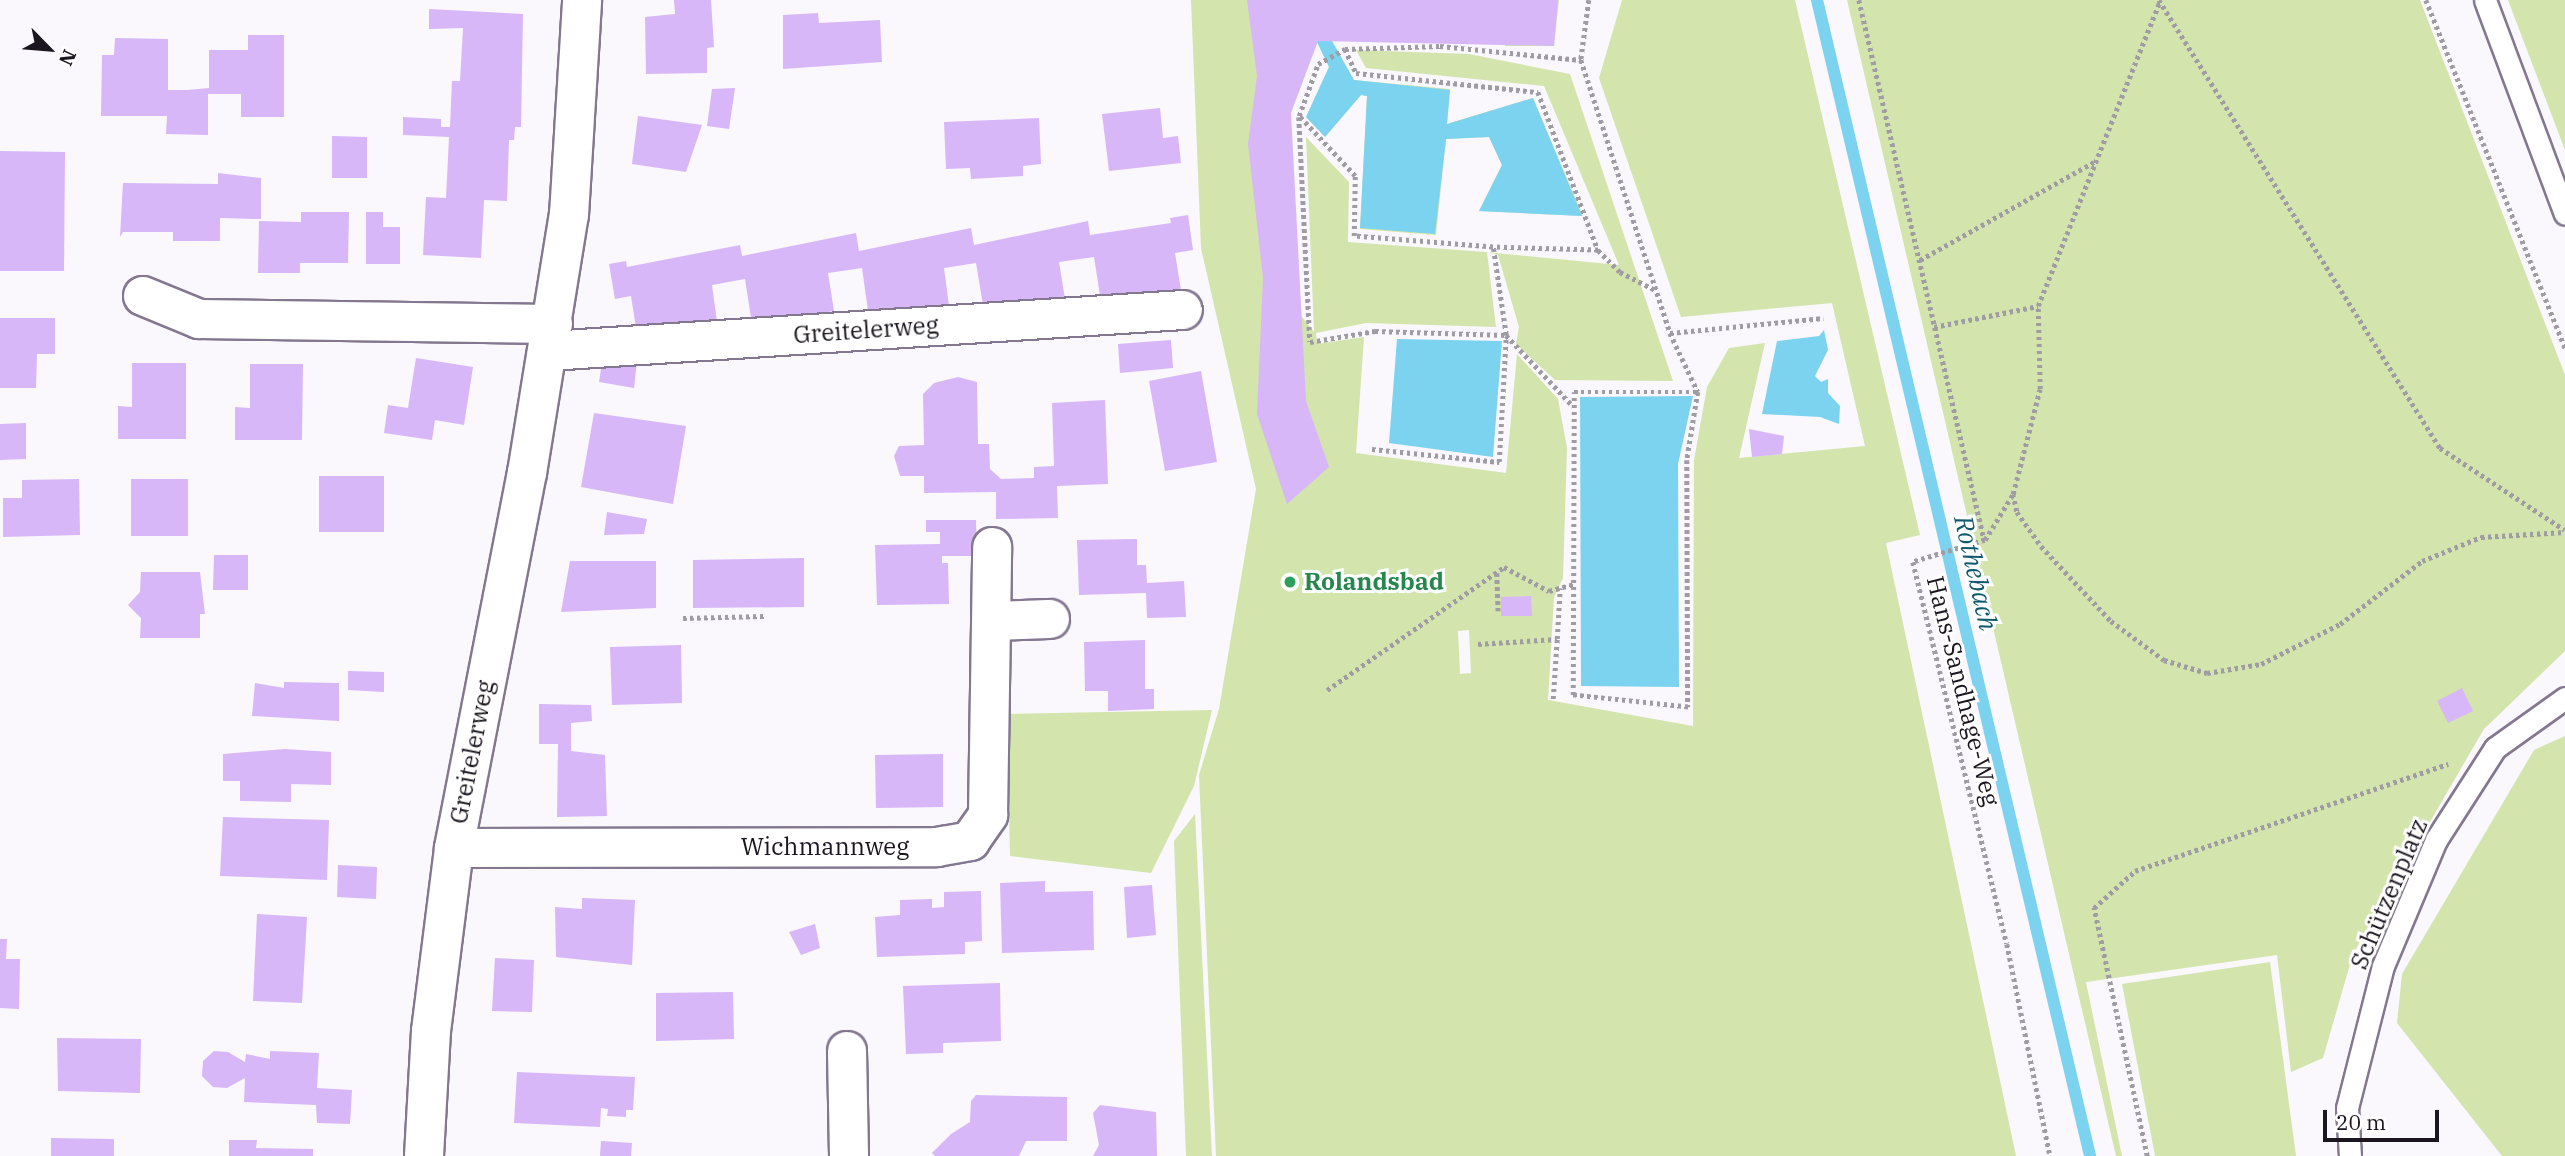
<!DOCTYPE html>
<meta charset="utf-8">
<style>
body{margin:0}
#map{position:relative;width:2565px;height:1156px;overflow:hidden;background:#faf7fd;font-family:"IBM Plex Serif",serif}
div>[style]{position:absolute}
.green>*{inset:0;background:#d3e4ad}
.water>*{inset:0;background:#7cd3f0}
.stream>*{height:12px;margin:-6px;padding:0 6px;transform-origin:6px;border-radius:6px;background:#7cd3f0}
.building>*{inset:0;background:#d7b7f7}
.path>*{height:4.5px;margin-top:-2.25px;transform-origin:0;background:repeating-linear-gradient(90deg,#a09ca4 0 3.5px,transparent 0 7px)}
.roads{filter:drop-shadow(2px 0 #83788f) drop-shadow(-2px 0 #83788f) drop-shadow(0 2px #83788f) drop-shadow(0 -2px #83788f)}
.lane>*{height:21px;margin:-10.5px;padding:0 10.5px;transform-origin:10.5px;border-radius:10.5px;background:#fff}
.street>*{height:38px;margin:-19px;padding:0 19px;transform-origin:19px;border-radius:19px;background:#fff}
.dots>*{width:19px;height:19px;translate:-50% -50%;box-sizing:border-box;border:4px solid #fff;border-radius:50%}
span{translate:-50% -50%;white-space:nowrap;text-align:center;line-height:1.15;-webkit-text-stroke:6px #fff;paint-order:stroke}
.street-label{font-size:24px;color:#1a151e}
.leisure-label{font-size:24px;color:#27864d;font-weight:700}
.left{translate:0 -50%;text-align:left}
.water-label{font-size:26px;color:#0f596d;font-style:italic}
.north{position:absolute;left:14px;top:14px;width:70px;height:70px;-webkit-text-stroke:5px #fff;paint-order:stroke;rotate:115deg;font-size:19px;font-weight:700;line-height:28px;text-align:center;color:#1a151e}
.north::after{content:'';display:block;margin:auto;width:24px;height:32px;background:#1a151e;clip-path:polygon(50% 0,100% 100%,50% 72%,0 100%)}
.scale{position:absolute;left:2323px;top:1110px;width:116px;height:32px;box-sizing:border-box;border:4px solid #1a151e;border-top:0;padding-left:9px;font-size:21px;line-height:24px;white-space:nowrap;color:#1a151e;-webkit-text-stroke:5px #fff;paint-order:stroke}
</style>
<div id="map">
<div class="green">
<i style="clip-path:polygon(evenodd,1191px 0,1559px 0,1554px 46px,1505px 46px,1506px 31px,1327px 32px,1354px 80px,1450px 89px,1447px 124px,1533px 98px,1583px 216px,1479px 211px,1502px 165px,1489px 137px,1446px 139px,1436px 235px,1360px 229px,1367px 96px,1361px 95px,1325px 137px,1306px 117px,1329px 67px,1312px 32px,1275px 32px,1292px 304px,1314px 332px,1306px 137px,1349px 182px,1348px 242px,1486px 252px,1619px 265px,1544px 86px,1366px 68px,1356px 50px,1469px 54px,1570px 74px,1673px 381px,1555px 380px,1516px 344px,1519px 327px,1498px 255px,1487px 252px,1496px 327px,1366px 323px,1316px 333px,1317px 344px,1364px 337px,1356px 453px,1506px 473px,1517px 354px,1558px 399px,1567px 448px,1563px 578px,1554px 597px,1548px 700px,1693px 726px,1694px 460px,1707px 387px,1729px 348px,1765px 343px,1739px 458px,1865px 446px,1832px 303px,1681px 317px,1599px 78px,1622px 0,1795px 0,1920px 535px,1886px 543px,2016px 1156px,1216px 1156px,1199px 775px,1219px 709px,1256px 489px,1201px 248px,1191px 0,1469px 630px,1471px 673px,1460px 674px,1458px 631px,1469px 630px)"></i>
<i style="clip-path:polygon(1847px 0,2420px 0,2565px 375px,2565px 651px,2484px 729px,2353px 954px,2323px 1058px,2291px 1072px,2277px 955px,2086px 982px,2122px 1156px,2116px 1156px)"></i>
<i style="clip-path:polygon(2508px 0,2565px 0,2565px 150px)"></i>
<i style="clip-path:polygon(1212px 710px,1194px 786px,1151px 873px,1010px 856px,1007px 714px)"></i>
<i style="clip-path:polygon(2565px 736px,2565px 1156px,2502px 1156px,2397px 1023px,2402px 974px,2534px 750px)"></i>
<i style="clip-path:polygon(1195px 814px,1212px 1156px,1186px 1156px,1174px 841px)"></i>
<i style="clip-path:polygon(2270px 962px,2296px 1156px,2155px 1156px,2122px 984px)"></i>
</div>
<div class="water">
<i style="clip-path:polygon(1319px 18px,1354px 80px,1450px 90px,1447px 124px,1533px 98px,1582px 216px,1479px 211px,1502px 165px,1489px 137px,1446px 139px,1435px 234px,1360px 228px,1367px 96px,1361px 95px,1325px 137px,1306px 117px,1329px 67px,1309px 25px)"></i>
<i style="clip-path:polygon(1824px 330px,1828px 350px,1815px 376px,1821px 382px,1828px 379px,1828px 393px,1840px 406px,1839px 424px,1820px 417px,1762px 414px,1777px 341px,1819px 336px)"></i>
<i style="clip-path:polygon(1397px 339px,1502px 341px,1493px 457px,1389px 443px)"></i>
<i style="clip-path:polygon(1693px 396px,1678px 464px,1679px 687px,1581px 686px,1580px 397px)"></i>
</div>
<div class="stream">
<i style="left:1817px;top:0;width:1188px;rotate:76.71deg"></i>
</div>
<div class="building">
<i style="clip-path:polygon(674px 0,711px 0,714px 47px,707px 48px,707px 73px,646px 74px,645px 17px,675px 14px)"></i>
<i style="clip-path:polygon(1247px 0,1558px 0,1554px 46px,1318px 41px,1291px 113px,1306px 401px,1329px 467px,1287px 504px,1257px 414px,1263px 278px,1248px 144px,1257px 76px)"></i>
<i style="clip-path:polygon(429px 9px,523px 14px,521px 127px,515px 127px,514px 140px,509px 140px,507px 201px,484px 200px,481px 258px,423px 255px,426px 197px,446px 198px,449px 137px,403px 135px,403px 117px,441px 119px,441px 127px,450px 127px,452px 81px,460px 81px,463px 28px,429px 29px)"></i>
<i style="clip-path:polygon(818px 13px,819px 23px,880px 20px,882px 62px,783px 69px,783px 15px)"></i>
<i style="clip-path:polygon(248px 35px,284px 35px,284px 117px,241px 117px,241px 94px,208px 94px,208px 135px,166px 134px,167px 116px,101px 116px,102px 55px,114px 55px,115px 38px,168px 39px,168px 90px,187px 90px,209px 88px,209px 50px,248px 50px)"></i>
<i style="clip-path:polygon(735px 88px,729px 129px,707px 126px,712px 89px)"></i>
<i style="clip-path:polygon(1160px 108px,1163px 138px,1178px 136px,1181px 163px,1109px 171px,1102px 114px)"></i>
<i style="clip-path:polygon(638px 116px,702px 125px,686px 172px,632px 164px)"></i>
<i style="clip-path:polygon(1039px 118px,1041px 164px,1023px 166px,1023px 176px,971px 179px,970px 168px,946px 169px,944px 122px)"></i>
<i style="clip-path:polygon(332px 136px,367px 137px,367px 178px,332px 178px)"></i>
<i style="clip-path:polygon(0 151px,65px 152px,64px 271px,0 271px)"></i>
<i style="clip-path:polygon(218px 173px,261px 178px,261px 219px,220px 218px,220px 241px,173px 241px,173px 232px,123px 232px,120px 237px,123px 183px,218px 184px)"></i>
<i style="clip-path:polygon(301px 212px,349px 212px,348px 263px,300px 263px,300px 273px,258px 273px,259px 221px,301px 222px)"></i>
<i style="clip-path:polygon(366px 212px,383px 212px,383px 227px,400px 227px,400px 264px,366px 264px)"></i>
<i style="clip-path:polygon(1188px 215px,1193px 250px,1175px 253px,1181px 290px,1101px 302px,1094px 257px,1059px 262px,1065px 299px,984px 311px,976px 263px,944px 268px,949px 306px,869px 318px,862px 268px,828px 273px,834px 311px,752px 324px,745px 279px,712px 285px,717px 322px,637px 334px,631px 296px,615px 299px,609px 264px,626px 261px,627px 267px,740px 245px,742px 256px,856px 233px,859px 251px,971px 228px,974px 245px,1088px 221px,1090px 235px,1171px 223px,1170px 218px)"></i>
<i style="clip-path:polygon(0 318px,55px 318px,55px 354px,37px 354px,36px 388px,0 388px)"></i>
<i style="clip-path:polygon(1171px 340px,1173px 368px,1120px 373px,1118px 344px)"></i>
<i style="clip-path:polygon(416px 358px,473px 367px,464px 425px,435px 420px,432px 440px,384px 433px,388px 405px,408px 408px)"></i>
<i style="clip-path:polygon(637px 361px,634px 388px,599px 382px,602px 363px)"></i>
<i style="clip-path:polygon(132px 363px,186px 363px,186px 439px,118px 439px,118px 406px,132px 407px)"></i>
<i style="clip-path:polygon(250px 364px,303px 364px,302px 440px,235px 440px,235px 407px,250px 408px)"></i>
<i style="clip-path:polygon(1201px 371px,1217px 462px,1165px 471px,1149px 381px)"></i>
<i style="clip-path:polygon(958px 377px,977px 382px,978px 444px,989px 444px,990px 469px,1001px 479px,1034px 478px,1034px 467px,1054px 466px,1052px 403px,1105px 400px,1108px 484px,1057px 486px,1058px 518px,996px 519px,996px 492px,924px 493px,924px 476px,900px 476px,894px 456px,899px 446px,924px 445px,923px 394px,934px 383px)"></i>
<i style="clip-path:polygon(594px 413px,686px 426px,673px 504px,581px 487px)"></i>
<i style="clip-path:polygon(26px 423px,26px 459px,0 460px,0 424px)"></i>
<i style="clip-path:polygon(1749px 429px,1784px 436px,1782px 454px,1752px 457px)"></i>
<i style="clip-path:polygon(319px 476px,384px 476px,384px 532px,319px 532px)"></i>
<i style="clip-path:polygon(79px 479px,80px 535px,3px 537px,3px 498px,22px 498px,22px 480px)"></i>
<i style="clip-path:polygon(131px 479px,188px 479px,188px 536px,131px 536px)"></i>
<i style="clip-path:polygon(607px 512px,647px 519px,644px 534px,604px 535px)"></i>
<i style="clip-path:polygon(926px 520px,976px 520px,977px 556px,942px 556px,942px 563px,948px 563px,949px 604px,877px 605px,875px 545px,940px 544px,940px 532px,926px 532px)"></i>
<i style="clip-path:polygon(1137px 539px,1137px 565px,1146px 565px,1147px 583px,1184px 581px,1186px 617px,1147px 618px,1146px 593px,1079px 595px,1077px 540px)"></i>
<i style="clip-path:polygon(214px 555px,248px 555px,248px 590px,213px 590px)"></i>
<i style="clip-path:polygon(804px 558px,804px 607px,693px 608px,693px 560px)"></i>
<i style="clip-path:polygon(570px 561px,656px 561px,656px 608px,561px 612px)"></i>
<i style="clip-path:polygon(141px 572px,200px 572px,205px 614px,200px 614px,200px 638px,140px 638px,141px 618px,128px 605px,140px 592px)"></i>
<i style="clip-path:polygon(1531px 596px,1532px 616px,1501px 616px,1501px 597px)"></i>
<i style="clip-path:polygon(1145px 640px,1145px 689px,1154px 689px,1154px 709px,1108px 711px,1108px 691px,1085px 691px,1084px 642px)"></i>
<i style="clip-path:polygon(681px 645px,682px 703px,612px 705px,610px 647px)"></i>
<i style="clip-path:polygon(348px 671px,384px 672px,384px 692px,348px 690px)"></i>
<i style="clip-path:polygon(284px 682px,339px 683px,339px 721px,252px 716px,255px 683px,284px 688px)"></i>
<i style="clip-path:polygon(2462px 688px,2473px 711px,2448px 723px,2437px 701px)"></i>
<i style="clip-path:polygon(539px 704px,591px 705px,592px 721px,571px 723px,571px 751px,605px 755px,607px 816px,557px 817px,558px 744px,539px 744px)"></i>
<i style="clip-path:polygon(285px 749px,331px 752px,331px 785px,291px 784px,291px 802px,240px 801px,240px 781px,223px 781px,223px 754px)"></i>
<i style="clip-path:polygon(943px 754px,943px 807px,876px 808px,875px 755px)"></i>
<i style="clip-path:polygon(223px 817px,329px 820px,327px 880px,220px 876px)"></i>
<i style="clip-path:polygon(338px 865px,377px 867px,376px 899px,337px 897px)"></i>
<i style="clip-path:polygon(1045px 881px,1045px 892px,1093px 891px,1094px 950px,1002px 953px,1000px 883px)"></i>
<i style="clip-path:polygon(1152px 885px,1156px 935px,1127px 938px,1124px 887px)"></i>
<i style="clip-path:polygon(981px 891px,982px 941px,965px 942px,965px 954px,877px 957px,875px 917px,900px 915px,900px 900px,932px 899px,932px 908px,944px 907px,944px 892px)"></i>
<i style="clip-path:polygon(582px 898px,635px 900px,632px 965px,556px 957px,555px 907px,582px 909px)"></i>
<i style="clip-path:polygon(257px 914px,307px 917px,302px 1003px,253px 1001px)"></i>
<i style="clip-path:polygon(815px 924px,820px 948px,801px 955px,789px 932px)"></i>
<i style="clip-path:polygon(0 939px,7px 939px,6px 959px,20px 959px,19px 1009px,0 1008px)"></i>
<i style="clip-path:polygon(495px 958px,534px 960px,532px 1012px,492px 1011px)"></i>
<i style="clip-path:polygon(1000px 983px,1001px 1041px,943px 1043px,943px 1053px,906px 1054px,903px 986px)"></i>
<i style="clip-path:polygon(733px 992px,734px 1039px,656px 1041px,656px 993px)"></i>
<i style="clip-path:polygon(57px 1038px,141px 1039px,140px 1093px,58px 1091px)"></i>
<i style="clip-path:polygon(214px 1051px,228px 1052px,245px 1062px,246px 1054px,270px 1059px,270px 1051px,319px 1053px,317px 1088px,352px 1090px,350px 1124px,317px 1123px,316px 1105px,244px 1102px,245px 1078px,227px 1088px,213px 1087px,202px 1076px,203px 1061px)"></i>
<i style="clip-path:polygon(517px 1072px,635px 1077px,633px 1110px,626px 1110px,626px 1117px,607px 1116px,608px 1109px,601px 1108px,600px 1127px,514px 1123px)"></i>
<i style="clip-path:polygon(976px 1095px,1067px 1097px,1067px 1141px,1026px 1141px,1019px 1156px,935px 1156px,932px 1153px,951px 1134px,970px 1122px,971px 1101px)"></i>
<i style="clip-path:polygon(1100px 1105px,1156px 1112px,1157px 1156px,1093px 1156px,1099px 1145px,1093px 1113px)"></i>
<i style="clip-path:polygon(51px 1138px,114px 1139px,114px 1156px,51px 1156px)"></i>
<i style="clip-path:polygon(229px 1140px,257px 1140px,256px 1148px,313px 1149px,313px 1156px,229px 1156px)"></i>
<i style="clip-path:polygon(601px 1141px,632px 1143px,631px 1156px,600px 1156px)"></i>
</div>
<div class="path">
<i style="left:1589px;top:0;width:61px;rotate:97.6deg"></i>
<i style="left:1581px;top:60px;width:287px;rotate:71.9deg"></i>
<i style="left:1670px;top:333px;width:154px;rotate:-5.6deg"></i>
<i style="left:1859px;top:0;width:553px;rotate:76.94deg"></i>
<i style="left:2159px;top:0;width:529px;rotate:57.9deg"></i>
<i style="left:2440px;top:448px;width:149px;rotate:33.3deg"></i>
<i style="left:2426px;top:0;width:375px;rotate:68.2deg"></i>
<i style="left:1345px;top:49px;width:26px;rotate:65deg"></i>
<i style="left:1356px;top:73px;width:183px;rotate:6deg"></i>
<i style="left:1538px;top:92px;width:169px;rotate:69.2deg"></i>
<i style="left:1598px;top:250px;width:105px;rotate:-178.4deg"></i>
<i style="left:1493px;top:247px;width:139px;rotate:-175.5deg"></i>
<i style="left:1354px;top:236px;width:60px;rotate:-89deg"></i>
<i style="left:1355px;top:176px;width:82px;rotate:-133deg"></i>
<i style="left:1299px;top:116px;width:55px;rotate:-69.9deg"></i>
<i style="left:1318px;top:64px;width:31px;rotate:-29deg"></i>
<i style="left:1345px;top:49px;width:95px;rotate:-1.8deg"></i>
<i style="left:1440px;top:46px;width:142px;rotate:5.7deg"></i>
<i style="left:1299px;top:117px;width:225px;rotate:87.2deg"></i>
<i style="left:1310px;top:342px;width:66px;rotate:-9.6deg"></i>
<i style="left:1375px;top:331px;width:131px;rotate:1.7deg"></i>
<i style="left:1506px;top:335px;width:98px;rotate:46.7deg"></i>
<i style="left:1598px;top:250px;width:31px;rotate:45deg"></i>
<i style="left:1620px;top:272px;width:39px;rotate:27deg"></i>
<i style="left:1920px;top:260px;width:202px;rotate:-29.4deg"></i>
<i style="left:1934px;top:327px;width:106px;rotate:-11.4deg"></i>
<i style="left:1670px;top:333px;width:65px;rotate:64.6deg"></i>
<i style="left:1698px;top:392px;width:69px;rotate:99.2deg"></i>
<i style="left:1687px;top:460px;width:247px;rotate:89.8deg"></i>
<i style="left:1688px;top:707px;width:116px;rotate:-174deg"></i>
<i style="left:1573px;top:695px;width:303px;rotate:-89.8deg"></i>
<i style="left:1574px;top:392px;width:124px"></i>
<i style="left:1372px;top:449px;width:128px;rotate:5.8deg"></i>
<i style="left:1499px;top:462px;width:127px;rotate:-86.8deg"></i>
<i style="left:1506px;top:335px;width:89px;rotate:-98.4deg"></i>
<i style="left:2013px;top:494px;width:18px;rotate:77deg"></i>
<i style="left:2017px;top:512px;width:42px;rotate:54.8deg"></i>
<i style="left:2041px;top:546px;width:103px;rotate:47deg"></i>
<i style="left:2111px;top:621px;width:66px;rotate:36.3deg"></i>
<i style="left:2164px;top:660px;width:45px;rotate:16.8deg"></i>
<i style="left:2207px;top:673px;width:55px;rotate:-9.5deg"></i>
<i style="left:2261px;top:664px;width:89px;rotate:-26.9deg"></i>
<i style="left:2340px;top:624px;width:103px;rotate:-37.5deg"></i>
<i style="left:2422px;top:561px;width:64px;rotate:-22.1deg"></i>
<i style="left:2481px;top:537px;width:84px;rotate:-3.4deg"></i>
<i style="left:1985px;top:540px;width:75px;rotate:163deg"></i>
<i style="left:1913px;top:562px;width:393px;rotate:76.2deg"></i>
<i style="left:2007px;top:944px;width:216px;rotate:78.5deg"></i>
<i style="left:1985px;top:540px;width:54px;rotate:-58.7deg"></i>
<i style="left:2013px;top:494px;width:108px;rotate:-75.6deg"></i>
<i style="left:2040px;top:389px;width:83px;rotate:-91.4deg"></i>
<i style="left:2038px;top:306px;width:328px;rotate:-68.2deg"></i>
<i style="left:1497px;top:573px;width:38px;rotate:88deg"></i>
<i style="left:683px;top:618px;width:83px;rotate:-1.4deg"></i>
<i style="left:1478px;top:644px;width:79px;rotate:-3.6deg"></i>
<i style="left:1557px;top:639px;width:51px;rotate:-86.6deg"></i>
<i style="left:1327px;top:690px;width:216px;rotate:-34.8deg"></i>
<i style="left:1504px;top:567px;width:51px;rotate:28.1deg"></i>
<i style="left:1549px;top:591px;width:25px;rotate:-16deg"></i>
<i style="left:1553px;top:699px;width:60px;rotate:-86.2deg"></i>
<i style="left:2147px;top:1156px;width:254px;rotate:-102.1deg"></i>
<i style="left:2094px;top:908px;width:55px;rotate:-42.1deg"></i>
<i style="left:2135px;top:871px;width:331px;rotate:-18.9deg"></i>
</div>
<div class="roads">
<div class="lane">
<i style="left:2485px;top:0;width:228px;rotate:69.5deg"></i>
<i style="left:2350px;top:1156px;width:48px;rotate:-93.6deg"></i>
<i style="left:2347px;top:1108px;width:146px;rotate:-75.8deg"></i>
<i style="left:2383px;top:966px;width:137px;rotate:-67.2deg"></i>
<i style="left:2436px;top:840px;width:109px;rotate:-57.3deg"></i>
<i style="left:2495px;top:748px;width:86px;rotate:-35.5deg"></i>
</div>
<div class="street">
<i style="left:143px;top:296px;width:61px;rotate:22.3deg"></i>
<i style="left:199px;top:319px;width:354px;rotate:0.8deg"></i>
<i style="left:549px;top:351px;width:635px;rotate:-3.7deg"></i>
<i style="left:993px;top:621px;width:57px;rotate:-2deg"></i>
<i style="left:454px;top:848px;width:483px;rotate:-0.1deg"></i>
<i style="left:937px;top:847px;width:34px;rotate:-10deg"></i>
<i style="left:970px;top:841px;width:32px;rotate:-55deg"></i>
<i style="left:988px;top:815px;width:268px;rotate:-89.1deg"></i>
<i style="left:847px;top:1051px;width:105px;rotate:88.9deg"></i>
<i style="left:424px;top:1156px;width:125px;rotate:-86.8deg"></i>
<i style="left:431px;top:1031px;width:184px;rotate:-82.8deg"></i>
<i style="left:454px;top:848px;width:382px;rotate:-79deg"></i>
<i style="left:527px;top:473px;width:261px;rotate:-80.8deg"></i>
<i style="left:569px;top:215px;width:215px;rotate:-86.5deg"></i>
</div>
</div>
<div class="dots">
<i style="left:1290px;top:582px;background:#2e9e5b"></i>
</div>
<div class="street-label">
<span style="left:866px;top:330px;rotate:-4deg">Greitelerweg</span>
<span style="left:1963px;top:691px;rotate:76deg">Hans-Sandhage-Weg</span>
<span style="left:472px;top:752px;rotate:-79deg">Greitelerweg</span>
<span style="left:825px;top:847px">Wichmannweg</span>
<span style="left:2389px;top:894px;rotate:-67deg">Schützenplatz</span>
</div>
<div class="leisure-label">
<span class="left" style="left:1304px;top:582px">Rolandsbad</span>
</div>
<div class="water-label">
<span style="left:1976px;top:573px;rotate:77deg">Rothebach</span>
</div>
<div class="north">N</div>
<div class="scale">20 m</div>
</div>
